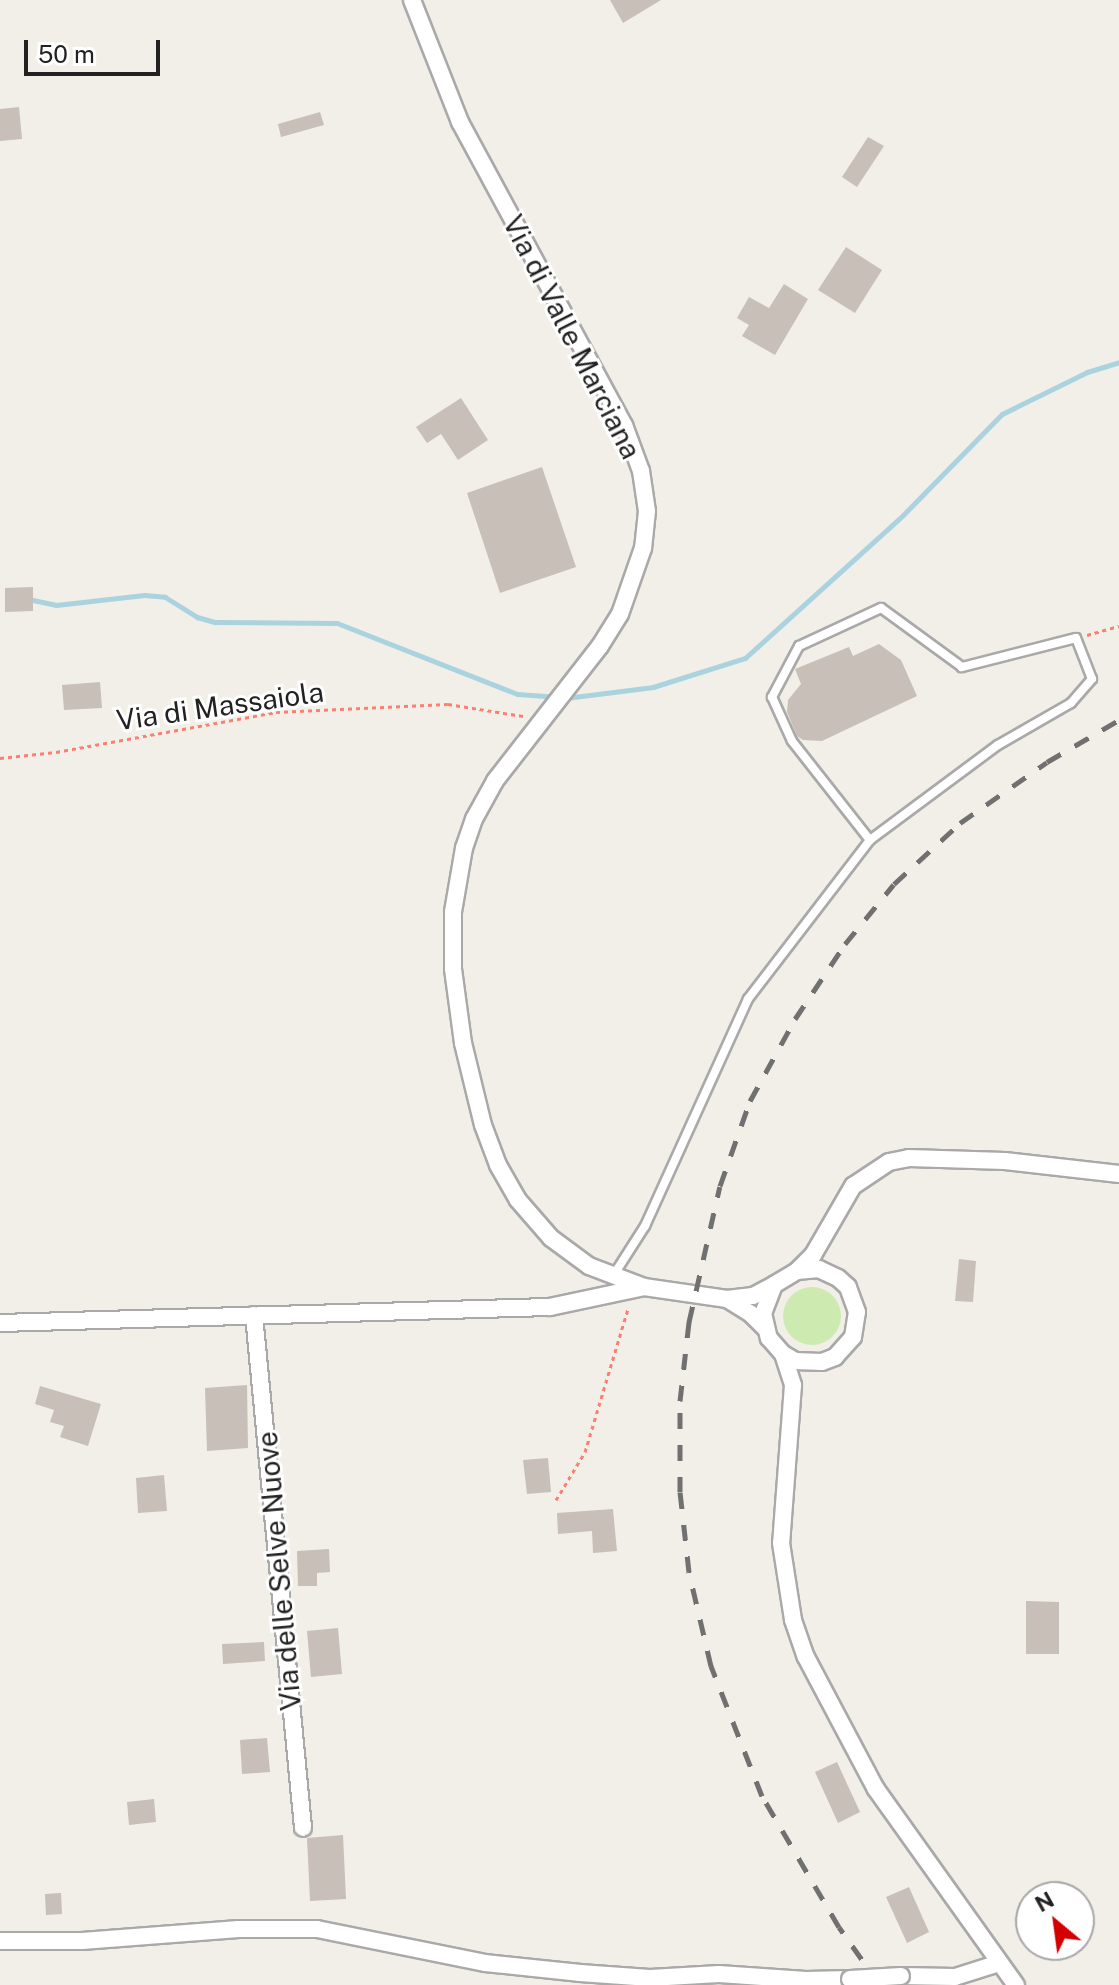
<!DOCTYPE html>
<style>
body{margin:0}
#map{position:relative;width:1119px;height:1985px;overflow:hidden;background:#f2efe9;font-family:"Public Sans",sans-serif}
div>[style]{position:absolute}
.grass>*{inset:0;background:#cdebb0}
.round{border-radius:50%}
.stream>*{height:5px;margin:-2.5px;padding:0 2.5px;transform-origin:2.5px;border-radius:2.5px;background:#aad3df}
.building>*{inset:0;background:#c7bfb8}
.path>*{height:3px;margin-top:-1.5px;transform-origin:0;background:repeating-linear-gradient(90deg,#fa8072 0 4px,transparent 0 8px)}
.roads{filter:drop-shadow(2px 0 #a9a9a9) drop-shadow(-2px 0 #a9a9a9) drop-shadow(0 2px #a9a9a9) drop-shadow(0 -2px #a9a9a9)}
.lane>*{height:8px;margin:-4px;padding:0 4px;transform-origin:4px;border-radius:4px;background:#fff}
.street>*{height:16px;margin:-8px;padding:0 8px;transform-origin:8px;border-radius:8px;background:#fff}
.rail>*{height:5px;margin-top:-2.5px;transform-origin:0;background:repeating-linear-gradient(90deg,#707070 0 16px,transparent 0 32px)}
.bridges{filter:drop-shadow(2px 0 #a9a9a9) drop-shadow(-2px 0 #a9a9a9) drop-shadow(0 2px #a9a9a9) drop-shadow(0 -2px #a9a9a9)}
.street-bridge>*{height:16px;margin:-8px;padding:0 8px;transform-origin:8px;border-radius:8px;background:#fff}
span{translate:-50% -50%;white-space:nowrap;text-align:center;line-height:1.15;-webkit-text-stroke:6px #fff;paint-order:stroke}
.street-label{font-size:28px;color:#222}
.north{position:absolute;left:1015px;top:1881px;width:80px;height:80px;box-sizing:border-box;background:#fff;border:2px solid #a7a7a7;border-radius:50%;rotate:331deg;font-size:22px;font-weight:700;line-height:32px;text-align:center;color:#222}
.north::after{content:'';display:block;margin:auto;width:28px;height:36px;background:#d40000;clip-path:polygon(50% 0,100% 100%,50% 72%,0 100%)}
.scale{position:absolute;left:24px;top:40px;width:136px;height:36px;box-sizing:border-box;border:4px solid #222;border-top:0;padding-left:10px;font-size:24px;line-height:28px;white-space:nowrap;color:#222;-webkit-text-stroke:6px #fff;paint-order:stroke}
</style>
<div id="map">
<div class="grass">
<i class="round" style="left:783px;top:1287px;width:58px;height:58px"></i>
</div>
<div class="stream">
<i style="left:28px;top:599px;width:29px;rotate:12deg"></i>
<i style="left:56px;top:605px;width:89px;rotate:-6.5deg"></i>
<i style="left:144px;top:595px;width:21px;rotate:5deg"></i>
<i style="left:165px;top:597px;width:38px;rotate:32deg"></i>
<i style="left:197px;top:617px;width:19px;rotate:16deg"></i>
<i style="left:215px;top:622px;width:122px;rotate:0.5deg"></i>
<i style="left:337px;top:623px;width:193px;rotate:21.5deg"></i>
<i style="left:517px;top:694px;width:39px;rotate:4deg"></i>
<i style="left:566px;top:698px;width:88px;rotate:-7.2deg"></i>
<i style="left:653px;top:687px;width:96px;rotate:-17.5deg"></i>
<i style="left:745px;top:658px;width:213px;rotate:-42.1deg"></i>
<i style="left:903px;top:515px;width:141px;rotate:-45.6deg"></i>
<i style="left:1002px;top:414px;width:95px;rotate:-26.3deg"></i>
<i style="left:1087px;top:372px;width:34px;rotate:-17deg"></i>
</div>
<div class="building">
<i style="clip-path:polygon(610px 0,661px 0,623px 23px)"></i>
<i style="clip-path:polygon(19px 107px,22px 139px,0 141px,0 109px)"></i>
<i style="clip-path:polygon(320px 112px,324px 125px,281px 137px,278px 124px)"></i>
<i style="clip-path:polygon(868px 137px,884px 146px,857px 187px,842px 177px)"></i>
<i style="clip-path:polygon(846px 247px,882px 270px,855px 313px,818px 290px)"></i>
<i style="clip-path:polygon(784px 284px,808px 299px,775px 355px,742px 336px,749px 325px,737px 318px,749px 297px,769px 308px)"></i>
<i style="clip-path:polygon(461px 398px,488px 440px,458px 460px,441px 434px,427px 443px,416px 427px)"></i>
<i style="clip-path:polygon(542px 467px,576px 567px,500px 593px,467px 493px)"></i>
<i style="clip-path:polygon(33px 587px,33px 611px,5px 612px,5px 588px)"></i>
<i style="clip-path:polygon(879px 644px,901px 660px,917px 696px,822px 741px,803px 740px,797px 736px,787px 712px,788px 700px,801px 684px,795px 669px,849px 647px,853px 656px)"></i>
<i style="clip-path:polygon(100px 682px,102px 708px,64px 710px,62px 685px)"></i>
<i style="clip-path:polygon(959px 1259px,976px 1261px,973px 1302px,955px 1301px)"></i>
<i style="clip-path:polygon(247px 1385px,248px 1448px,207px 1451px,205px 1388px)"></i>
<i style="clip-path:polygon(40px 1386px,101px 1404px,88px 1446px,60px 1437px,64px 1426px,50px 1422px,54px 1410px,35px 1404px)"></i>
<i style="clip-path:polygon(548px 1458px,551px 1492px,527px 1494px,523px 1460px)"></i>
<i style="clip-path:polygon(164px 1475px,167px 1511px,138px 1513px,136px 1478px)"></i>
<i style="clip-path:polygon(613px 1509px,617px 1551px,593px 1553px,592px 1531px,558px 1534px,557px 1513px)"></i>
<i style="clip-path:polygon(329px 1549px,330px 1572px,317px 1573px,317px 1586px,298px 1586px,297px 1551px)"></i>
<i style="clip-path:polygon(1026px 1601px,1059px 1602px,1059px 1654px,1026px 1654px)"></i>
<i style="clip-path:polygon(338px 1628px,342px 1674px,311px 1677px,307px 1631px)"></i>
<i style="clip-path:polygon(264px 1642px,265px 1661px,223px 1664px,222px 1644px)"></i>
<i style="clip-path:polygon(267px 1738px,270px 1772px,242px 1774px,240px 1740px)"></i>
<i style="clip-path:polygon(837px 1762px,860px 1812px,838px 1823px,815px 1772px)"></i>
<i style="clip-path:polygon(154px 1799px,156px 1822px,129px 1825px,127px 1802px)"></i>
<i style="clip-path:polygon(343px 1835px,346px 1899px,310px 1901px,307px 1838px)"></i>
<i style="clip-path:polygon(909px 1887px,929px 1932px,907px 1943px,886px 1897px)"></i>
<i style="clip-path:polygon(61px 1893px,62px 1914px,46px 1915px,45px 1894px)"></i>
</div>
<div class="path">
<i style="left:1087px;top:635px;width:33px;rotate:-16deg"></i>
<i style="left:0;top:758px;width:56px;rotate:-6.1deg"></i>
<i style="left:56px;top:752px;width:224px;rotate:-10.3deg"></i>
<i style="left:276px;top:712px;width:172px;rotate:-2.7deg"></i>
<i style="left:448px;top:704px;width:76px;rotate:9.1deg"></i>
<i style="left:556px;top:1500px;width:56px;rotate:-58.9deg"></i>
<i style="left:585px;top:1452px;width:149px;rotate:-73.3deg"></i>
</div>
<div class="roads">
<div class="lane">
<i style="left:613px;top:1276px;width:59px;rotate:-57.4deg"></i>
<i style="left:645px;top:1226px;width:249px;rotate:-65.6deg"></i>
<i style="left:748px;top:999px;width:200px;rotate:-52.5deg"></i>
<i style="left:870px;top:840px;width:159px;rotate:-36.6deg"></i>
<i style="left:998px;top:745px;width:84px;rotate:-29.9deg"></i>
<i style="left:1071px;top:703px;width:32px;rotate:-49deg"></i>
<i style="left:1092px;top:679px;width:44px;rotate:-111.3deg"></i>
<i style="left:1076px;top:638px;width:118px;rotate:165.7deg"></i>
<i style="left:962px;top:667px;width:100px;rotate:-143.9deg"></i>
<i style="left:881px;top:608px;width:90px;rotate:155.1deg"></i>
<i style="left:799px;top:646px;width:58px;rotate:117.9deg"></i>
<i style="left:772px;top:697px;width:48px;rotate:65.6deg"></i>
<i style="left:792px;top:741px;width:126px;rotate:51.8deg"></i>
</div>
<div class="street">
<i style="left:412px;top:0;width:131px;rotate:68.5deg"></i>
<i style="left:460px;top:122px;width:345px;rotate:61.6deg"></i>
<i style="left:624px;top:425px;width:49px;rotate:69.7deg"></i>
<i style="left:641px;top:471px;width:40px;rotate:81.5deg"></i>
<i style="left:647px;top:511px;width:37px;rotate:96deg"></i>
<i style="left:643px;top:548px;width:70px;rotate:109.2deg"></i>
<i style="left:620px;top:614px;width:38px;rotate:122deg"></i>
<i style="left:600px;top:646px;width:171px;rotate:127.9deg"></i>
<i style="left:495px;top:781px;width:43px;rotate:118.9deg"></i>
<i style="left:474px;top:819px;width:31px;rotate:109deg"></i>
<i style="left:464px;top:848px;width:65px;rotate:99.8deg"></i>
<i style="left:453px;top:912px;width:57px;rotate:90deg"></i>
<i style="left:453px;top:969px;width:75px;rotate:82.3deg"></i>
<i style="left:463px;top:1043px;width:84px;rotate:76.3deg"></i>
<i style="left:483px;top:1125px;width:43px;rotate:69.4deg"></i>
<i style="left:498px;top:1165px;width:40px;rotate:60.3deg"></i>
<i style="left:518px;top:1200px;width:50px;rotate:49deg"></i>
<i style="left:551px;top:1238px;width:47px;rotate:36.4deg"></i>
<i style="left:589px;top:1266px;width:59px;rotate:20.9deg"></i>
<i style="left:644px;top:1287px;width:84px;rotate:8.2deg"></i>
<i style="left:727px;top:1299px;width:26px;rotate:-7deg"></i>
<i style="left:753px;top:1296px;width:24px;rotate:-28deg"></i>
<i style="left:797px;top:1271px;width:23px;rotate:-45deg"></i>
<i style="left:813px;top:1255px;width:80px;rotate:-59.9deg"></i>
<i style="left:853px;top:1186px;width:43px;rotate:-33.7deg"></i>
<i style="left:889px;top:1162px;width:20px;rotate:-11deg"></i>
<i style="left:909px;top:1158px;width:96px;rotate:1.8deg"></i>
<i style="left:1005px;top:1161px;width:115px;rotate:6.5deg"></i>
<i style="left:727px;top:1299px;width:28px;rotate:32deg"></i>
<i style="left:751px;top:1314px;width:20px;rotate:45deg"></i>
<i style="left:254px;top:1315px;width:515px;rotate:84.54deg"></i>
<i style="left:0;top:1323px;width:550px;rotate:-1.67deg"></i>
<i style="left:550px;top:1307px;width:96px;rotate:-12deg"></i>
<i style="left:783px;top:1354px;width:14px;rotate:30deg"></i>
<i style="left:795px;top:1361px;width:27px;rotate:2deg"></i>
<i style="left:822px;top:1362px;width:14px;rotate:-21deg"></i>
<i style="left:835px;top:1357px;width:27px;rotate:-48deg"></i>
<i style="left:853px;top:1337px;width:25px;rotate:-81deg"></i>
<i style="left:857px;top:1312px;width:27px;rotate:-110deg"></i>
<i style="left:848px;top:1287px;width:13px;rotate:-138deg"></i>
<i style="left:838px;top:1278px;width:21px;rotate:-155deg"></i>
<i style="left:819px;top:1269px;width:22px;rotate:175deg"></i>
<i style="left:797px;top:1271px;width:27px;rotate:149deg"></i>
<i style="left:774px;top:1285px;width:30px;rotate:111deg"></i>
<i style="left:763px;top:1313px;width:26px;rotate:77deg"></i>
<i style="left:769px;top:1338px;width:21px;rotate:49deg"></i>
<i style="left:783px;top:1354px;width:33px;rotate:72deg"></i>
<i style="left:793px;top:1385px;width:158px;rotate:94.3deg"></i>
<i style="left:781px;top:1543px;width:78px;rotate:81.1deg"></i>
<i style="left:793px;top:1620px;width:39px;rotate:71deg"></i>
<i style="left:806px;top:1657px;width:149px;rotate:62.1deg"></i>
<i style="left:876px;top:1789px;width:241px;rotate:54.5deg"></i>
<i style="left:0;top:1941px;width:82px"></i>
<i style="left:82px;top:1941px;width:157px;rotate:-4.4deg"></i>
<i style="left:239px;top:1929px;width:78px"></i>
<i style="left:317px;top:1929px;width:171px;rotate:11.4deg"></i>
<i style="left:485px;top:1963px;width:96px;rotate:6deg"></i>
<i style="left:580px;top:1973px;width:70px;rotate:4.1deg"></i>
<i style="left:650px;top:1978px;width:69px;rotate:-3.3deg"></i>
<i style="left:719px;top:1974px;width:87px;rotate:3.9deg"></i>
<i style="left:806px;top:1980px;width:44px;rotate:-1.3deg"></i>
<i style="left:901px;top:1976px;width:54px;rotate:1.1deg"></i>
<i style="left:955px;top:1977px;width:46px;rotate:-17.7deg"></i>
</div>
</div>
<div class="rail">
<i style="left:880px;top:1985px;width:71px;rotate:-125.3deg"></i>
<i style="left:839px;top:1927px;width:152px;rotate:-120.4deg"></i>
<i style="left:762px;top:1796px;width:140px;rotate:-111.4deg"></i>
<i style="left:711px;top:1666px;width:97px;rotate:-103.2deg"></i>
<i style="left:689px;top:1572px;width:81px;rotate:-96.4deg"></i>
<i style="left:680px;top:1492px;width:91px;rotate:-90deg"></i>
<i style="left:680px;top:1401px;width:80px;rotate:-83.5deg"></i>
<i style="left:689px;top:1322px;width:139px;rotate:-77.2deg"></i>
<i style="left:720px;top:1186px;width:90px;rotate:-70.6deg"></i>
<i style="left:750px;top:1101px;width:94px;rotate:-61.2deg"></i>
<i style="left:795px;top:1019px;width:90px;rotate:-56.3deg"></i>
<i style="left:845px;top:944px;width:77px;rotate:-50.8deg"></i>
<i style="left:894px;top:884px;width:90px;rotate:-42.7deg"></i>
<i style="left:960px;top:823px;width:106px;rotate:-35deg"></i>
<i style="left:1047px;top:762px;width:83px;rotate:-30.3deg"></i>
</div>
<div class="bridges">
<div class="street-bridge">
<i style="left:850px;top:1979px;width:51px;rotate:-3.4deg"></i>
</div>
</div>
<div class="street-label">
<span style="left:572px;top:337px;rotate:63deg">Via di Valle Marciana</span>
<span style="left:220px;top:706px;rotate:-8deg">Via di Massaiola</span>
<span style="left:279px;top:1571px;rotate:-95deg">Via delle Selve Nuove</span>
</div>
<div class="north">N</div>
<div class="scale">50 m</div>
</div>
